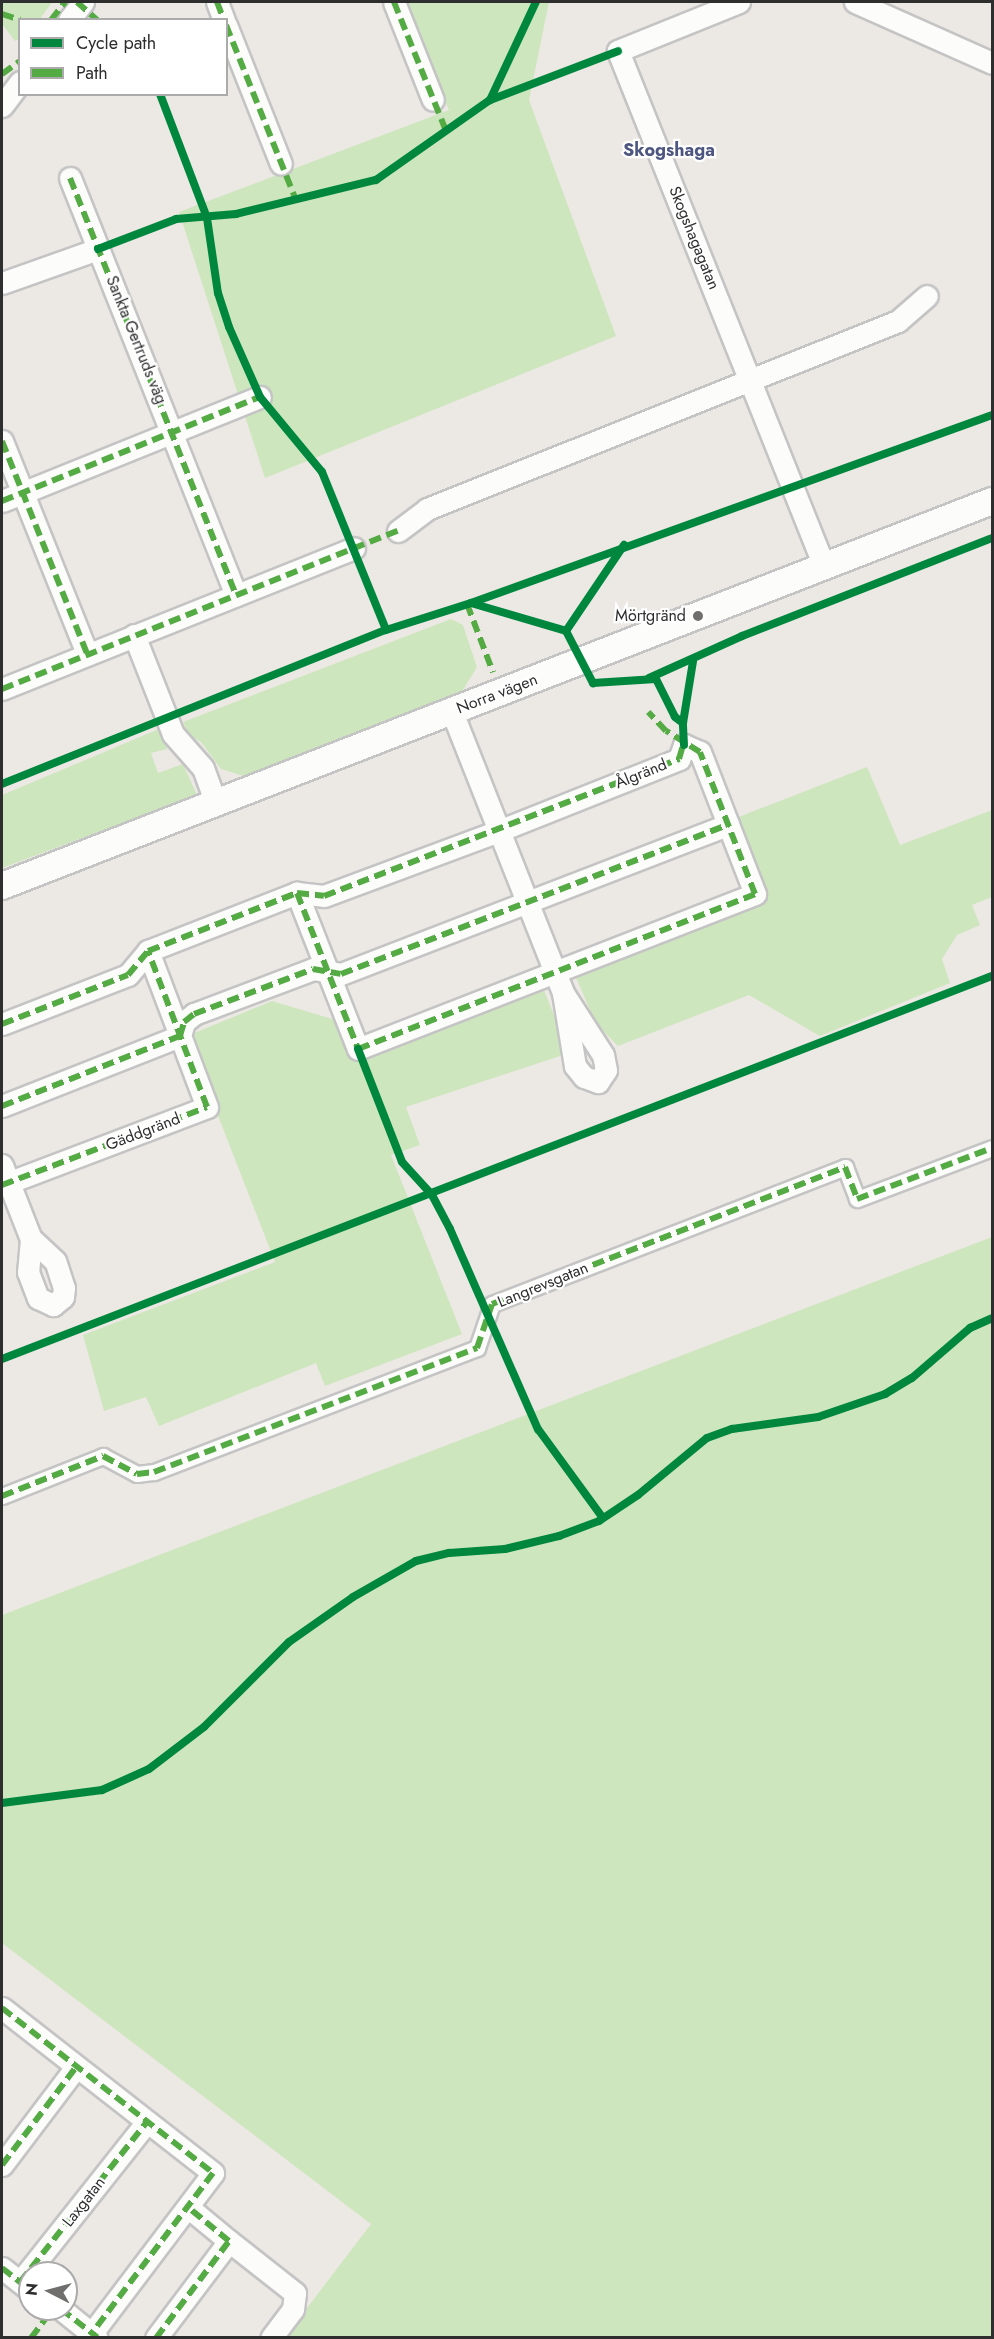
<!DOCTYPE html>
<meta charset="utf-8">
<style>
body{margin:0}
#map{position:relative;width:994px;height:2339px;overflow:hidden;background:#ece8e4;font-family:Jost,sans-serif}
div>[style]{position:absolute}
.green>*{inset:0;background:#cee6be}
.roads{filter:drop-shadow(2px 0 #c5c4c5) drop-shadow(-2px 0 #c5c4c5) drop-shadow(0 2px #c5c4c5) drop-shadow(0 -2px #c5c4c5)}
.pedestrian>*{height:15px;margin:-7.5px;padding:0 7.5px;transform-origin:7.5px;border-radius:7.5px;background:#fcfcfb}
.minor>*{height:21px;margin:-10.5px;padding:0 10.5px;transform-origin:10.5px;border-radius:10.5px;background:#fcfcfb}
.tertiary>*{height:26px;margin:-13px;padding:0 13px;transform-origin:13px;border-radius:13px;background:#fcfcfb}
.quiet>*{height:6px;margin-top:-3px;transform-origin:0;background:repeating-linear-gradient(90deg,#54ab44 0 12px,transparent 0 18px)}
.cycleway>*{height:8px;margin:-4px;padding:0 4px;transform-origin:4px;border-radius:4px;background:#00873e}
.dots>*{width:16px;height:16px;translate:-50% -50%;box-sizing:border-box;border:3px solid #fff;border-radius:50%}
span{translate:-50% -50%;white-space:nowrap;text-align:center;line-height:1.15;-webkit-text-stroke:4.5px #fff;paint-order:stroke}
.street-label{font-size:16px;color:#2e2e2e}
.poi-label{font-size:16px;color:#2e2e2e}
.right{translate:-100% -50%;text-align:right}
.neighbourhood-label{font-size:18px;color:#4d5680;font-weight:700}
.frame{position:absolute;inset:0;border:3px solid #2e2e2e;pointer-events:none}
.legend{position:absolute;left:18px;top:18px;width:210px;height:78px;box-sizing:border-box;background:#fff;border:2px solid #ababab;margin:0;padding:8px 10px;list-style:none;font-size:18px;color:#2e2e2e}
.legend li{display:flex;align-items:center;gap:12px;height:30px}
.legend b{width:30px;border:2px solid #ababab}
.north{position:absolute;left:18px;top:2261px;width:60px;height:60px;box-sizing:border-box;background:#fff;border:2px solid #ababab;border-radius:50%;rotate:276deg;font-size:16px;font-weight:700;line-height:24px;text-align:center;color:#2e2e2e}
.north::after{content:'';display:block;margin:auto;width:21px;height:27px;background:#706f6e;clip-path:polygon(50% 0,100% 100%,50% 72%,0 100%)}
</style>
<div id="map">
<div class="green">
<i style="clip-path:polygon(2px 2px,52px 2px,40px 19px,20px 20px,19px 39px,15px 41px,2px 24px)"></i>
<i style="clip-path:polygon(409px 2px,549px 2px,529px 100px,616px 336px,265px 478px,179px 212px,449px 110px,403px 5px)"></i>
<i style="clip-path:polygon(451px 619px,463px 625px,477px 667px,461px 693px,244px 776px,221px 769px,201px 742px,189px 735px,183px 722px)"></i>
<i style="clip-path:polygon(159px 729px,167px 749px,151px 753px,158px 773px,183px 764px,197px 795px,2px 868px,2px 795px)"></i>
<i style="clip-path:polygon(867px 767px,900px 845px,992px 810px,992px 897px,972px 905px,980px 925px,957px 935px,942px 959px,950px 983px,820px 1036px,749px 995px,618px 1046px,596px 1024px,574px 973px,763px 897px,736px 818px)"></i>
<i style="clip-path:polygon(540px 980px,569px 1053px,406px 1107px,420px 1145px,391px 1155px,462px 1334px,325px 1386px,316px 1363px,159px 1426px,146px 1397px,104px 1411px,83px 1335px,275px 1262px,187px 1036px,272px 1001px,339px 1021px,351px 1054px)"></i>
<i style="clip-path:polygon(992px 1237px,992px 2337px,285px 2337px,371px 2224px,2px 1943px,2px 1615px)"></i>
</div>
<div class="roads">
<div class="pedestrian">
<i style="left:2px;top:1496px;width:109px;rotate:-21.6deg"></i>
<i style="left:103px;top:1456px;width:38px;rotate:28deg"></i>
<i style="left:137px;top:1474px;width:17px;rotate:-7deg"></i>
<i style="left:154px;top:1472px;width:346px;rotate:-21deg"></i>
<i style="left:477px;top:1348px;width:46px;rotate:-71.2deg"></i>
<i style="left:492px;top:1304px;width:379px;rotate:-21.2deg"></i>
<i style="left:845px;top:1167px;width:34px;rotate:69deg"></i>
<i style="left:857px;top:1199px;width:144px;rotate:-20.7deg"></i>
</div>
<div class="minor">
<i style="left:217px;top:2px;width:19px;rotate:69deg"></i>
<i style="left:394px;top:2px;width:105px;rotate:68.3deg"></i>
<i style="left:739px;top:2px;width:131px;rotate:158deg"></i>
<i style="left:618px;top:51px;width:555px;rotate:68.2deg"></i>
<i style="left:855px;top:2px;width:150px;rotate:24deg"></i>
<i style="left:69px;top:20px;width:23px;rotate:-52deg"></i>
<i style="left:226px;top:25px;width:149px;rotate:68.4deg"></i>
<i style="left:2px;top:106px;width:30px;rotate:-53deg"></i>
<i style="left:70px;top:178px;width:449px;rotate:68.3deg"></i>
<i style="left:2px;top:283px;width:102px;rotate:-19.5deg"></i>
<i style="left:2px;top:441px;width:229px;rotate:68.2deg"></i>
<i style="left:2px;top:501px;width:278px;rotate:-22deg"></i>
<i style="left:398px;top:531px;width:36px;rotate:-37deg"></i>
<i style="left:427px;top:509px;width:507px;rotate:-21.76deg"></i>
<i style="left:898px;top:321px;width:38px;rotate:-41deg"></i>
<i style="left:134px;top:635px;width:106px;rotate:68.5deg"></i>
<i style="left:173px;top:734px;width:45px;rotate:48.6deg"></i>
<i style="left:203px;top:768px;width:35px;rotate:70deg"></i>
<i style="left:2px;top:689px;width:379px;rotate:-21.8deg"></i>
<i style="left:452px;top:712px;width:302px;rotate:68.4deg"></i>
<i style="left:563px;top:993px;width:74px;rotate:80.7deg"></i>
<i style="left:575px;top:1066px;width:14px;rotate:51deg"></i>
<i style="left:584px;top:1077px;width:15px;rotate:20deg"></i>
<i style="left:598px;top:1082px;width:14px;rotate:-56deg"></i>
<i style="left:606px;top:1070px;width:15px;rotate:-101deg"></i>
<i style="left:603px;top:1055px;width:74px;rotate:-122.8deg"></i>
<i style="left:2px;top:1024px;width:135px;rotate:-21.3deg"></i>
<i style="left:128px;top:975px;width:31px;rotate:-50deg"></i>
<i style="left:148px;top:951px;width:160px;rotate:-21.3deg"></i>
<i style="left:297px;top:893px;width:27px;rotate:6deg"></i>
<i style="left:324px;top:896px;width:189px;rotate:-20.4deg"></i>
<i style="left:501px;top:830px;width:192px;rotate:-21.7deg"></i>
<i style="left:679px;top:759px;width:15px;rotate:-70deg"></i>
<i style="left:684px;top:745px;width:17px;rotate:24deg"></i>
<i style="left:700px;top:752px;width:152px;rotate:68.8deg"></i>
<i style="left:755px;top:894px;width:426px;rotate:158.7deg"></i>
<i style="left:358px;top:1049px;width:168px;rotate:-111.4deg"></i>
<i style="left:2px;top:1106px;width:191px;rotate:-21.5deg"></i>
<i style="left:180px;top:1036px;width:15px;rotate:-74deg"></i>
<i style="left:184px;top:1022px;width:13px;rotate:-39deg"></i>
<i style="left:194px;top:1014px;width:127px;rotate:-20.7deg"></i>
<i style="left:313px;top:969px;width:28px;rotate:10deg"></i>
<i style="left:341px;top:974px;width:415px;rotate:-21.1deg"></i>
<i style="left:2px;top:1165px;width:79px;rotate:68.6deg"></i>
<i style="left:31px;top:1239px;width:33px;rotate:95deg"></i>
<i style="left:28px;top:1272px;width:28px;rotate:69deg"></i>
<i style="left:38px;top:1298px;width:17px;rotate:25deg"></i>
<i style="left:53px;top:1305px;width:13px;rotate:-39deg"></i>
<i style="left:63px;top:1297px;width:9px;rotate:-84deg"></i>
<i style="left:64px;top:1288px;width:28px;rotate:-108deg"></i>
<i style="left:55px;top:1261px;width:33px;rotate:-137deg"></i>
<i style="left:2px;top:1185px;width:219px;rotate:-20.8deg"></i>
<i style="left:207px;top:1107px;width:167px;rotate:-110.7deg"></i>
<i style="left:2px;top:2008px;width:268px;rotate:38deg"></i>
<i style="left:213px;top:2173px;width:201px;rotate:127.1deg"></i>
<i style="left:2px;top:2165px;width:123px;rotate:-52.9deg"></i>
<i style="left:229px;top:2241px;width:84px;rotate:38.2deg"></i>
<i style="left:295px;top:2293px;width:16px;rotate:97deg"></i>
<i style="left:293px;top:2309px;width:36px;rotate:127deg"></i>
<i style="left:2px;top:2268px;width:36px;rotate:38deg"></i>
<i style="left:20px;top:2282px;width:204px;rotate:-51.6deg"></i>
<i style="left:61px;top:2309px;width:46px;rotate:38.9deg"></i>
<i style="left:156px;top:2338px;width:121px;rotate:-53deg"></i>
<i style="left:229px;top:2241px;width:52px;rotate:-140.5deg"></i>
</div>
<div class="tertiary">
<i style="left:2px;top:886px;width:1062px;rotate:-21.25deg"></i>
</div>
</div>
<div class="quiet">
<i style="left:77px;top:2px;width:27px;rotate:42deg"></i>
<i style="left:217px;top:2px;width:19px;rotate:69deg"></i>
<i style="left:394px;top:2px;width:136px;rotate:68deg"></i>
<i style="left:2px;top:14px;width:19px;rotate:18deg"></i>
<i style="left:51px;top:20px;width:23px;rotate:-52deg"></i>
<i style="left:226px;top:25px;width:188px;rotate:68.2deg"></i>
<i style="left:2px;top:74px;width:22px;rotate:-36deg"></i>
<i style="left:70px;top:178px;width:449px;rotate:68.3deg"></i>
<i style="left:2px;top:441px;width:229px;rotate:68.2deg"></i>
<i style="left:2px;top:501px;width:278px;rotate:-22deg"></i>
<i style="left:467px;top:604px;width:73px;rotate:69.1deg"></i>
<i style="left:2px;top:689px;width:426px;rotate:-21.8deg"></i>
<i style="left:297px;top:893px;width:168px;rotate:68.6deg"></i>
<i style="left:358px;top:1049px;width:426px;rotate:-21.3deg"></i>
<i style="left:755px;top:894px;width:152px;rotate:-111.2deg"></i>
<i style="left:700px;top:752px;width:40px;rotate:-148deg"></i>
<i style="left:666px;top:731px;width:26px;rotate:-133deg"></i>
<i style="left:2px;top:1024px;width:135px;rotate:-21.3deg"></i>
<i style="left:128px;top:975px;width:31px;rotate:-50deg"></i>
<i style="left:148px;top:951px;width:160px;rotate:-21.3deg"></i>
<i style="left:297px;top:893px;width:27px;rotate:6deg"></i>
<i style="left:324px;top:896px;width:381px;rotate:-21.1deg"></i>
<i style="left:679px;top:759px;width:19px;rotate:-74deg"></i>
<i style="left:2px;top:1106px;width:191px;rotate:-21.5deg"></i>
<i style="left:180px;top:1036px;width:15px;rotate:-74deg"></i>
<i style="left:184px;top:1022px;width:13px;rotate:-39deg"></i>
<i style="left:194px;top:1014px;width:127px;rotate:-20.7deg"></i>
<i style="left:313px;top:969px;width:28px;rotate:10deg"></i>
<i style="left:341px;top:974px;width:415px;rotate:-21.1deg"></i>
<i style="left:2px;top:1185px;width:219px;rotate:-20.8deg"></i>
<i style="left:207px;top:1107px;width:167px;rotate:-110.7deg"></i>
<i style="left:2px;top:1496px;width:109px;rotate:-21.6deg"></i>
<i style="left:103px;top:1456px;width:38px;rotate:28deg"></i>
<i style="left:137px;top:1474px;width:17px;rotate:-7deg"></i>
<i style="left:154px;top:1472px;width:346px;rotate:-21deg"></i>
<i style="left:477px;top:1348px;width:46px;rotate:-71.2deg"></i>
<i style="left:492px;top:1304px;width:379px;rotate:-21.2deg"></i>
<i style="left:845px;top:1167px;width:34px;rotate:69deg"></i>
<i style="left:857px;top:1199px;width:144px;rotate:-20.7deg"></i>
<i style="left:2px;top:2008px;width:268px;rotate:38deg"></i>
<i style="left:213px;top:2173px;width:201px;rotate:127.1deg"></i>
<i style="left:2px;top:2165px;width:123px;rotate:-52.9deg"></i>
<i style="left:2px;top:2268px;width:36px;rotate:38deg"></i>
<i style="left:20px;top:2282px;width:204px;rotate:-51.6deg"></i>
<i style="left:61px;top:2309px;width:46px;rotate:37.9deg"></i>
<i style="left:31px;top:2338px;width:36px;rotate:-53deg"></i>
<i style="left:156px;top:2338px;width:121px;rotate:-53deg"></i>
<i style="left:229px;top:2241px;width:52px;rotate:-140.5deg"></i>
</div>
<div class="cycleway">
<i style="left:160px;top:94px;width:133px;rotate:69.2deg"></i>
<i style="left:207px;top:218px;width:76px;rotate:81.7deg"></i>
<i style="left:218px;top:293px;width:36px;rotate:72deg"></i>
<i style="left:229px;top:327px;width:77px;rotate:66.1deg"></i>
<i style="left:260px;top:397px;width:97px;rotate:50.4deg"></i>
<i style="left:322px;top:472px;width:170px;rotate:67.9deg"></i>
<i style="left:490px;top:100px;width:137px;rotate:-20.9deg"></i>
<i style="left:98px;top:249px;width:84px;rotate:-21deg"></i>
<i style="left:176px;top:219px;width:60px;rotate:-4.8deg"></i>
<i style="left:236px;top:214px;width:144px;rotate:-13.7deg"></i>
<i style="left:376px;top:180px;width:139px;rotate:-35.1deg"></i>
<i style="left:490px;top:100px;width:108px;rotate:-64.9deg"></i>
<i style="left:471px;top:603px;width:99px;rotate:16.4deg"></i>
<i style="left:566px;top:631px;width:104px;rotate:-56deg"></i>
<i style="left:566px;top:631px;width:59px;rotate:62.6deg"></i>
<i style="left:593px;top:683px;width:63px;rotate:-3.6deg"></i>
<i style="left:656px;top:679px;width:42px;rotate:63.4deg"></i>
<i style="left:675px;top:717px;width:10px;rotate:37deg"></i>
<i style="left:649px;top:678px;width:102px;rotate:-24.3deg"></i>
<i style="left:742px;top:636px;width:269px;rotate:-21.4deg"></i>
<i style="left:684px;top:745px;width:22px;rotate:-93deg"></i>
<i style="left:683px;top:723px;width:63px;rotate:-80.8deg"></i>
<i style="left:2px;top:784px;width:414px;rotate:-21.9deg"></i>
<i style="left:386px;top:630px;width:89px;rotate:-17.6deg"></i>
<i style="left:471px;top:603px;width:554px;rotate:-19.84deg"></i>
<i style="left:358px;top:1049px;width:121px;rotate:68.7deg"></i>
<i style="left:402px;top:1162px;width:45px;rotate:47.7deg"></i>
<i style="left:432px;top:1195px;width:38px;rotate:62deg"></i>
<i style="left:450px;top:1229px;width:219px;rotate:66.3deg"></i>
<i style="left:538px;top:1429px;width:110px;rotate:53.9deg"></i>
<i style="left:2px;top:1359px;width:1062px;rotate:-21.15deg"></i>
<i style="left:2px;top:1803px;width:101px;rotate:-7.4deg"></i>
<i style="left:102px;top:1790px;width:51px;rotate:-24.1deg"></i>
<i style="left:149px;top:1769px;width:69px;rotate:-37.4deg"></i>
<i style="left:204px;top:1727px;width:120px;rotate:-45deg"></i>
<i style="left:289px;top:1642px;width:78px;rotate:-35.1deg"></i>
<i style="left:353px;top:1597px;width:73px;rotate:-29.7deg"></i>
<i style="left:416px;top:1561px;width:34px;rotate:-14deg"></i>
<i style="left:449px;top:1553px;width:56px;rotate:-4.1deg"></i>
<i style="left:505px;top:1549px;width:56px;rotate:-13.5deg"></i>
<i style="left:559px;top:1536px;width:43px;rotate:-20.6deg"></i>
<i style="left:599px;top:1521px;width:47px;rotate:-33.7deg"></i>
<i style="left:638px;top:1495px;width:89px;rotate:-39.6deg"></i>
<i style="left:707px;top:1438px;width:27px;rotate:-20deg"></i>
<i style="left:732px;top:1429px;width:87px;rotate:-7.9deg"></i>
<i style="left:818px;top:1417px;width:71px;rotate:-18.9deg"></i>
<i style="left:885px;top:1394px;width:31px;rotate:-31deg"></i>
<i style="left:912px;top:1378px;width:77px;rotate:-40.8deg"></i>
<i style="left:970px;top:1328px;width:24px;rotate:-24deg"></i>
</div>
<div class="dots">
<i style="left:698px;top:616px;background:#706f6e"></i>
</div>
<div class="street-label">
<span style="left:694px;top:238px;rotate:68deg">Skogshagagatan</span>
<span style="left:136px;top:340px;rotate:68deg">Sankta Gertruds väg</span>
<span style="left:497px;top:694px;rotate:-21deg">Norra vägen</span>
<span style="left:641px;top:774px;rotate:-22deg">Ålgränd</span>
<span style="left:143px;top:1132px;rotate:-21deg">Gäddgränd</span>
<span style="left:543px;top:1285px;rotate:-22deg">Langrevsgatan</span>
<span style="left:84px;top:2202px;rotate:-52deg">Laxgatan</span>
</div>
<div class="poi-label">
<span class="right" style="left:686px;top:616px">Mörtgränd</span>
</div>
<div class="neighbourhood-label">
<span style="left:669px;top:150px">Skogshaga</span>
</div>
<div class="frame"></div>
<ul class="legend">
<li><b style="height:8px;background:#00873e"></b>Cycle path</li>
<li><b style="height:8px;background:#54ab44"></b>Path</li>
</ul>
<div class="north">N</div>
</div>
